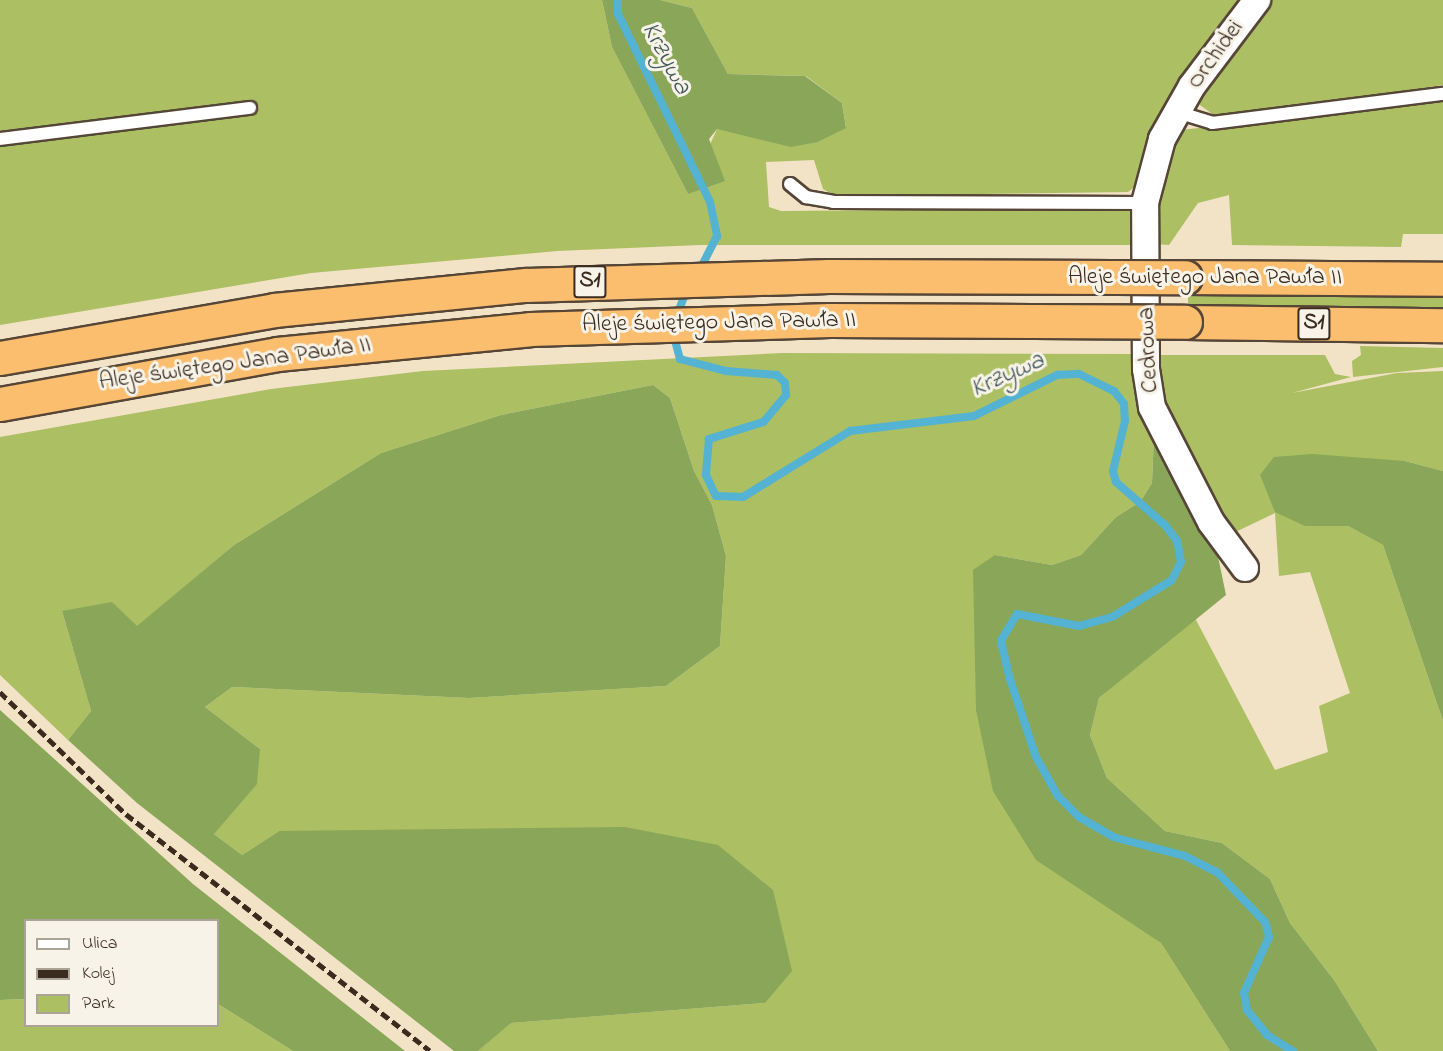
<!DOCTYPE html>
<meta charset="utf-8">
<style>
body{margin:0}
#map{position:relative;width:1443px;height:1051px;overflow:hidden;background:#f2e2c6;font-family:"Indie Flower",sans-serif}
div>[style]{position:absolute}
.green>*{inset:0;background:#acbf63}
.forest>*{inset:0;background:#89a659}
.stream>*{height:8px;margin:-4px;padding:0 4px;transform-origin:4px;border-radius:4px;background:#54b3d2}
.roads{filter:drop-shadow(2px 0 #564637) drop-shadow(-2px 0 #564637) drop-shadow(0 2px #564637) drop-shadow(0 -2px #564637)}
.lane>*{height:12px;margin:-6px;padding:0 6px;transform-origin:6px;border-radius:6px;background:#fff}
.street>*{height:26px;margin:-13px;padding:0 13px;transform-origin:13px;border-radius:13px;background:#fff}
.highway>*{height:33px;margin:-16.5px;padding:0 16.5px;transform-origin:16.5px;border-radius:16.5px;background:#fbbd6e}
.rail>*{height:4.5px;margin-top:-2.25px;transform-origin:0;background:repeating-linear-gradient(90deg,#3b2a1e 0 9px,transparent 0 13.5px)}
.bridges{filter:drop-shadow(2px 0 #564637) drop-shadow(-2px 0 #564637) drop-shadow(0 2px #564637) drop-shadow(0 -2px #564637)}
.highway-bridge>*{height:33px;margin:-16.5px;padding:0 16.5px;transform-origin:16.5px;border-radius:16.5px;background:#fbbd6e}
span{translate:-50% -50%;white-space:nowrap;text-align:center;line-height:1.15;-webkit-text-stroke:6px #f7f3e8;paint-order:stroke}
.shield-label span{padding:2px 4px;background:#f7f3e8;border:2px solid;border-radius:4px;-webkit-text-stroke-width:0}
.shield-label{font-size:22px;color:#3b2a1e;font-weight:700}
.street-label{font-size:24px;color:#3b2a1e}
.water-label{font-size:26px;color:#445a5d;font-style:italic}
.legend{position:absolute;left:24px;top:919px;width:195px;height:108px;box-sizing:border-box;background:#f7f3e8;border:2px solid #aca397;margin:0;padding:8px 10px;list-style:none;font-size:18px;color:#3b2a1e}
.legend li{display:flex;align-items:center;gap:12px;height:30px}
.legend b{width:30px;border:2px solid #aca397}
</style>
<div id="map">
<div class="green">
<i style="clip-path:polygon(0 0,602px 0,612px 47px,688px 194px,717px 129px,818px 142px,846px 127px,842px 103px,806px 76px,728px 74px,692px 8px,660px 0,1248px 0,1137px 185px,1128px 192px,835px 196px,823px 189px,814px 160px,766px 162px,769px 207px,781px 211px,1126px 208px,1134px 214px,1140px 245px,700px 245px,557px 251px,311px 273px,0 325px)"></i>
<i style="clip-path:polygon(1266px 0,1443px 0,1443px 85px,1218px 118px,1200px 105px,1198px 95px)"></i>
<i style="clip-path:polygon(1443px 102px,1443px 234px,1403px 234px,1401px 247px,1232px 245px,1229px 195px,1198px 203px,1169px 245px,1154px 244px,1155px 190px,1180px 130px)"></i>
<i style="clip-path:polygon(1443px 294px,1443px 308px,1188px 305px,1188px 295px)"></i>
<i style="clip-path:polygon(1360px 346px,1443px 348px,1443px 367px,1353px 377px,1352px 361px,1361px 355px)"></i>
<i style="clip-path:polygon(782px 353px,1139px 354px,1154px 435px,1152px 483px,1140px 502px,1116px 517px,1081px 555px,1052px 565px,995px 555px,1103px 900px,1161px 943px,1230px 1051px,478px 1051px,510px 1023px,765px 1003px,279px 831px,242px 855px,214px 834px,260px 749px,205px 707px,232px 687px,469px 698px,666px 686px,720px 646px,726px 556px,712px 505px,694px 471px,670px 398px,653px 385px,501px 415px,381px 453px,234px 545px,137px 627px,62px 611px,91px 711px,68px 740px,0 675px,0 437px,271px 389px,423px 371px)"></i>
<i style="clip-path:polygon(1153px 355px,1325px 355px,1335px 374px,1351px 377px,1292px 393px,1397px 373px,1443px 371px,1443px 471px,1405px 461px,1305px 526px,1348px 526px,1383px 545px,1443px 721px,1443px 1051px,1378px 1051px,1334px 980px,1290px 923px,1270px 879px,1222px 843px,1165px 831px,1107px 778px,1090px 735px,1099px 698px,1195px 618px,1275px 770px,1328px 752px,1319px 706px,1350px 693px,1310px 572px,1279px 576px,1275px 513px,1227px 536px,1160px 410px)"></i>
<i style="clip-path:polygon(25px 999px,26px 1026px,218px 1026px,218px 1004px,293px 1051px,0 1051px,0 1000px)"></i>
</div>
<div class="forest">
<i style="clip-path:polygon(602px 0,660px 0,692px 8px,728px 74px,805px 76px,842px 103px,846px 128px,818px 142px,791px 147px,717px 129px,709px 139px,725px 181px,688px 194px,612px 47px)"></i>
<i style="clip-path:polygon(653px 385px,670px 398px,694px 471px,712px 505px,726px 556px,720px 646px,666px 686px,469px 698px,232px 687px,205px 707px,260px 749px,257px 784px,214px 834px,242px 855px,279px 831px,625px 827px,718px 845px,773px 890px,792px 971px,765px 1003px,511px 1023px,478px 1051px,454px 1051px,137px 803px,68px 740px,91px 711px,62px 611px,112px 602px,137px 626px,234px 545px,381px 453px,501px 415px)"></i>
<i style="clip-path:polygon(1154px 435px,1216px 547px,1226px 595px,1099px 698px,1090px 735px,1107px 778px,1165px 831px,1222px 843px,1270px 879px,1290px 923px,1334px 980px,1378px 1051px,1230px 1051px,1161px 943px,1036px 860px,993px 791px,976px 710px,973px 570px,995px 555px,1052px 565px,1081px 555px,1116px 517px,1140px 502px,1152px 483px)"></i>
<i style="clip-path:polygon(1312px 454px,1405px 461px,1443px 471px,1443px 721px,1383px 545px,1348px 526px,1305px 526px,1275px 512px,1260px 475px,1274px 457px)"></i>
<i style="clip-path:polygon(0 710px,193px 884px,405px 1051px,293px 1051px,218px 1004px,218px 920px,26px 920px,25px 999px,0 1000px)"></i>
</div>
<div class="stream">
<i style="left:618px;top:0;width:14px;rotate:90deg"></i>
<i style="left:618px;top:14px;width:209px;rotate:63.9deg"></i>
<i style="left:710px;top:202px;width:35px;rotate:78deg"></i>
<i style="left:717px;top:236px;width:39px;rotate:117deg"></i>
<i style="left:677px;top:315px;width:26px;rotate:-69deg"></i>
<i style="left:673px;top:333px;width:27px;rotate:75deg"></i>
<i style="left:680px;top:359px;width:48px;rotate:14.6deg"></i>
<i style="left:726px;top:371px;width:51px;rotate:4.5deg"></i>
<i style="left:777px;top:375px;width:11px;rotate:45deg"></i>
<i style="left:785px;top:383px;width:12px;rotate:85deg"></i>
<i style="left:786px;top:395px;width:35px;rotate:130deg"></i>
<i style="left:763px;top:422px;width:57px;rotate:162.5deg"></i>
<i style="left:709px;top:439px;width:36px;rotate:95deg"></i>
<i style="left:706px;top:475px;width:23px;rotate:65deg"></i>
<i style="left:716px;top:496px;width:27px;rotate:2deg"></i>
<i style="left:743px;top:497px;width:126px;rotate:-31.7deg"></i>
<i style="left:850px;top:431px;width:125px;rotate:-6.9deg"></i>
<i style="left:974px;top:416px;width:93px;rotate:-26.3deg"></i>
<i style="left:1057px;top:375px;width:22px;rotate:-3deg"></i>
<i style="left:1079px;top:374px;width:39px;rotate:26deg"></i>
<i style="left:1114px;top:391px;width:16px;rotate:52deg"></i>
<i style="left:1124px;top:404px;width:17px;rotate:87deg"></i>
<i style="left:1125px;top:421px;width:51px;rotate:103.5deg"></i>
<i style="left:1113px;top:471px;width:11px;rotate:75deg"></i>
<i style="left:1116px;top:482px;width:65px;rotate:41.3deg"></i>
<i style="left:1165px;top:525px;width:20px;rotate:53deg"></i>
<i style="left:1177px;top:541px;width:21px;rotate:79deg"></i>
<i style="left:1181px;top:562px;width:20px;rotate:117deg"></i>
<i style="left:1172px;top:580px;width:70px;rotate:148.3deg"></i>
<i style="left:1112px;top:617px;width:34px;rotate:165deg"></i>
<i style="left:1079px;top:626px;width:63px;rotate:-169deg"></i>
<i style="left:1017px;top:614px;width:31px;rotate:121deg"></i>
<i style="left:1001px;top:641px;width:39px;rotate:77deg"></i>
<i style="left:1010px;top:679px;width:82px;rotate:71.6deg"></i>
<i style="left:1036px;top:757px;width:45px;rotate:60.6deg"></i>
<i style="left:1058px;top:796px;width:30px;rotate:45deg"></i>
<i style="left:1079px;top:817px;width:39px;rotate:30deg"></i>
<i style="left:1113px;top:837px;width:74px;rotate:14.8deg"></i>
<i style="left:1185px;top:856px;width:36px;rotate:27deg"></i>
<i style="left:1217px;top:872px;width:69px;rotate:46.2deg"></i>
<i style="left:1265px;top:922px;width:16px;rotate:75deg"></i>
<i style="left:1269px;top:937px;width:61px;rotate:114.1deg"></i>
<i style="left:1244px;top:993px;width:17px;rotate:80deg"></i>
<i style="left:1247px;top:1010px;width:32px;rotate:51deg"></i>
<i style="left:1267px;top:1035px;width:31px;rotate:32deg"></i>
</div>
<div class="roads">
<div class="lane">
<i style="left:1177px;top:112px;width:37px;rotate:17deg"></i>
<i style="left:1212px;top:123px;width:233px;rotate:-7.2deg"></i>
<i style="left:0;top:139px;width:252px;rotate:-7.1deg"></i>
<i style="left:790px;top:184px;width:21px;rotate:39deg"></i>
<i style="left:806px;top:197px;width:27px;rotate:10deg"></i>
<i style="left:833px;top:202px;width:312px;rotate:0.2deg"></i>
</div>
<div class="street">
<i style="left:1245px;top:568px;width:57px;rotate:-126.5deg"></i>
<i style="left:1211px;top:522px;width:129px;rotate:-117.2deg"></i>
<i style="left:1152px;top:407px;width:38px;rotate:-99deg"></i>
<i style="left:1146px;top:369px;width:166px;rotate:-90.3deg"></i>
<i style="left:1145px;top:203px;width:66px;rotate:-75.1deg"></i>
<i style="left:1162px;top:139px;width:61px;rotate:-60.5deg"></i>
<i style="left:1192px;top:86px;width:108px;rotate:-52.9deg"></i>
</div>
<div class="highway">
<i style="left:1185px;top:277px;width:258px;rotate:0.4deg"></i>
<i style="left:1185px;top:322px;width:258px;rotate:0.7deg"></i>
</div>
</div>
<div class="rail">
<i style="left:0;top:692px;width:175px;rotate:44.1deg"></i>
<i style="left:126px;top:814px;width:385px;rotate:37.9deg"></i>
</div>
<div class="bridges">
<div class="highway-bridge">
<i style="left:0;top:358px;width:278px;rotate:-9.9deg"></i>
<i style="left:274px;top:310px;width:253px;rotate:-5.7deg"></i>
<i style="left:526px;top:285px;width:303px;rotate:-1.7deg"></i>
<i style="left:829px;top:276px;width:356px;rotate:0.2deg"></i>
<i style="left:0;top:404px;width:281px;rotate:-10.2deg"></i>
<i style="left:277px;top:354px;width:254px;rotate:-5.6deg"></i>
<i style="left:530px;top:329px;width:300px;rotate:-1.7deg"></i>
<i style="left:830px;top:320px;width:355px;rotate:0.3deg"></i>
</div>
</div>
<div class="shield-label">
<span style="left:590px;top:282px">S1</span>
<span style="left:1314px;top:324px">S1</span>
</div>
<div class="street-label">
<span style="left:1216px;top:55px;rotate:-54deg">Orchidei</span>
<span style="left:1205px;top:278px">Aleje świętego Jana Pawła II</span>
<span style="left:719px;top:323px;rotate:-1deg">Aleje świętego Jana Pawła II</span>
<span style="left:1149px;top:350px;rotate:-93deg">Cedrowa</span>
<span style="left:235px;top:364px;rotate:-8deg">Aleje świętego Jana Pawła II</span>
</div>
<div class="water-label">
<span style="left:665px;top:59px;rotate:62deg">Krzywa</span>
<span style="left:1008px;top:376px;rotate:-24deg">Krzywa</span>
</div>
<ul class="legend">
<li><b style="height:8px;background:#fff"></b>Ulica</li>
<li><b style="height:8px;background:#3b2a1e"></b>Kolej</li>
<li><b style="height:16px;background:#acbf63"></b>Park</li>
</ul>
</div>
